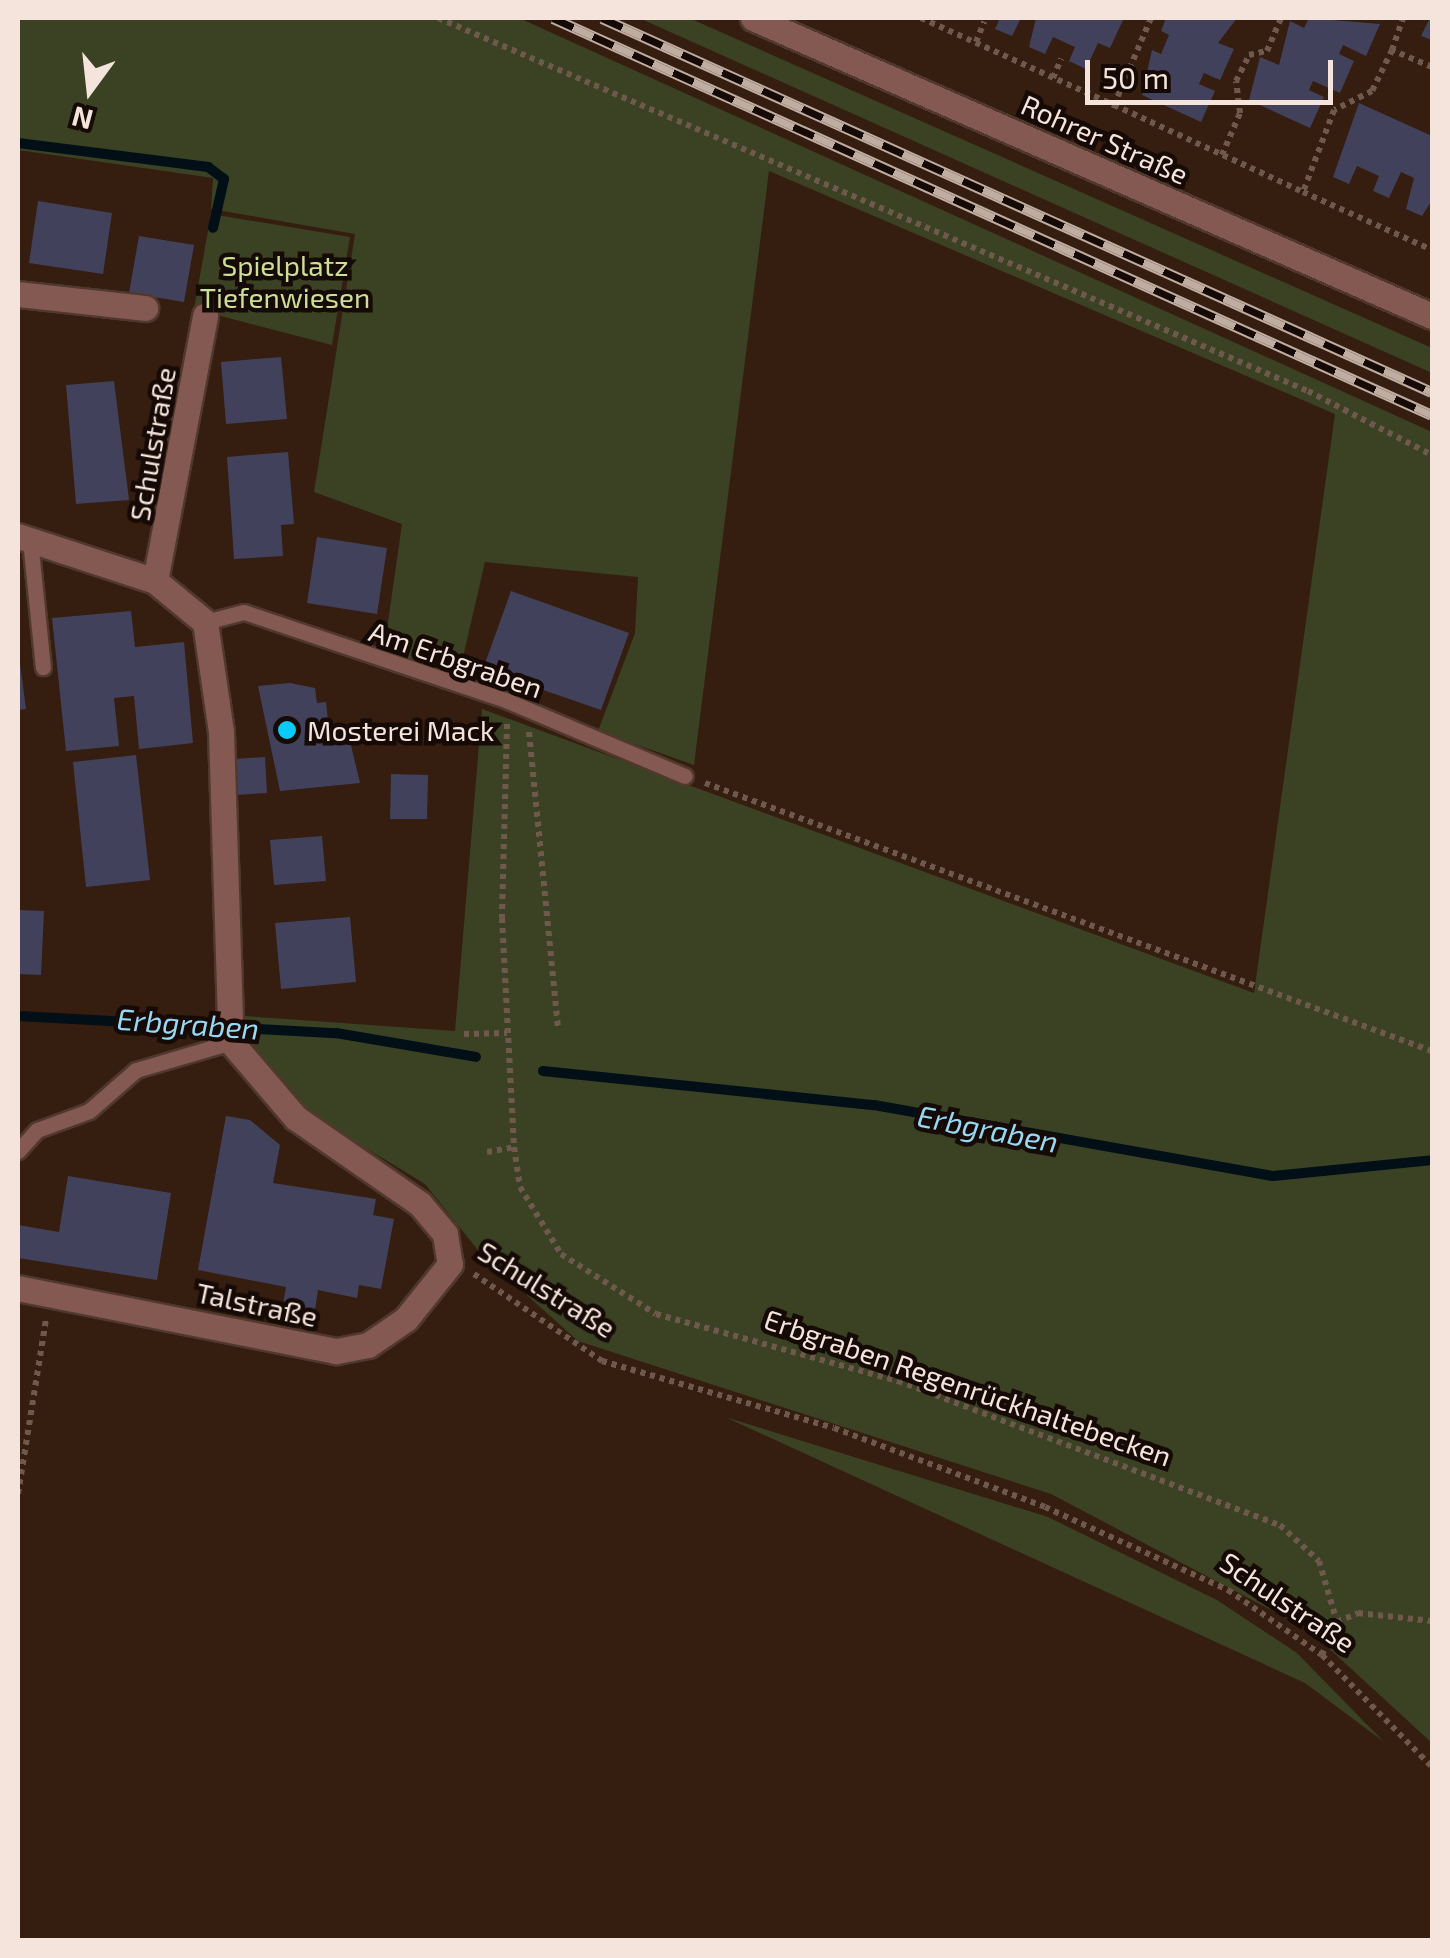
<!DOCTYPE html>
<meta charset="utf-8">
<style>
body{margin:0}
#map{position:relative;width:1450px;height:1958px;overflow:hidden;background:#351d0f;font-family:"Exo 2",sans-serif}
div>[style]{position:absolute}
.green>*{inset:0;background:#3a4223}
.stream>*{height:10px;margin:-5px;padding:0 5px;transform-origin:5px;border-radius:5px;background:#020f16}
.building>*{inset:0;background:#42415c}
.path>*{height:6px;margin-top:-3px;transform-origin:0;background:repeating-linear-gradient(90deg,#6f594d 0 5px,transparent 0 10px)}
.roads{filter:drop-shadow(2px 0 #50392c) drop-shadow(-2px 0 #50392c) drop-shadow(0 2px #50392c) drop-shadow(0 -2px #50392c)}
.lane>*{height:15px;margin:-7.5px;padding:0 7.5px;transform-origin:7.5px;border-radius:7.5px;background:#835951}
.street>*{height:25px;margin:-12.5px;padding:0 12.5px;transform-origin:12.5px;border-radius:12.5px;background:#835951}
.rail>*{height:11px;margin-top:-5.5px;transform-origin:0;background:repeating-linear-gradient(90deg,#150a05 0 22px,#c0ada2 0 44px);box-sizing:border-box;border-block:2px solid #c0ada2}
.dots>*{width:28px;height:28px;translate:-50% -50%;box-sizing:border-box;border:5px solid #150a05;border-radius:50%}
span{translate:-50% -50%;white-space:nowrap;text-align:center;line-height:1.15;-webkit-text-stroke:9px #150a05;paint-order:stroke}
.street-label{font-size:28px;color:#f5e4db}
.park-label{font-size:28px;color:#ccdf95}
.poi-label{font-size:28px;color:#f5e4db}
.left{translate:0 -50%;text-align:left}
.water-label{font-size:30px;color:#97d8f6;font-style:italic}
.frame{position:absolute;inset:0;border:20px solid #f5e4db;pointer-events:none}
.north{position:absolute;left:40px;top:40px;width:100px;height:100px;-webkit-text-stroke:8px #150a05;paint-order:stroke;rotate:195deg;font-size:28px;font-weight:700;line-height:40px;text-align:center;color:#f5e4db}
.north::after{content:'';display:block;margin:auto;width:35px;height:45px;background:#f5e4db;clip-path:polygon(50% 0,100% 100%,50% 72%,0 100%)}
.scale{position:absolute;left:1085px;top:60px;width:248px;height:45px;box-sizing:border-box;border:5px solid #f5e4db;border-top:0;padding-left:12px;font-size:30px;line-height:35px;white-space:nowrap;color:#f5e4db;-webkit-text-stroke:8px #150a05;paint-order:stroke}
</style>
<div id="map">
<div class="green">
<i style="clip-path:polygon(18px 18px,519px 18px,1432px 432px,1432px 1743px,1309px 1630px,1051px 1494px,578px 1341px,481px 1254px,425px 1184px,287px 1100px,243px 1040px,245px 1016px,455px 1031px,482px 709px,1254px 993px,1335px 414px,769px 171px,694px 765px,598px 731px,635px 633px,638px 577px,485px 562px,458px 679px,383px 657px,402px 524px,314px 492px,355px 234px,211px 209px,213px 178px,18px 150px)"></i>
<i style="clip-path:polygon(639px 18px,689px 18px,1432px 348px,1432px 373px)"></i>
<i style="clip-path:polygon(211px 214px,350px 237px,332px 345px,194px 309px)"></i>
<i style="clip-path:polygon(725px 1417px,1048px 1517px,1217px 1600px,1297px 1653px,1384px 1742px,1305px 1683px)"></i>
</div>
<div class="stream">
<i style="left:18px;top:143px;width:192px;rotate:7.2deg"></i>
<i style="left:208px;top:167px;width:20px;rotate:37deg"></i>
<i style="left:224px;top:179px;width:50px;rotate:102.7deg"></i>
<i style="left:18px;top:1016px;width:318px;rotate:3.1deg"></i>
<i style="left:336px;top:1033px;width:142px;rotate:9.7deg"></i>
<i style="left:543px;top:1071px;width:333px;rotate:5.9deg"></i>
<i style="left:874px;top:1105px;width:405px;rotate:10.1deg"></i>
<i style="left:1273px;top:1176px;width:160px;rotate:-5.7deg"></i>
</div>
<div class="building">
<i style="clip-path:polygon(1000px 18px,1021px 18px,1012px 36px,995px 29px)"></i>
<i style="clip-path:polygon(1036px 18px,1124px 18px,1110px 48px,1098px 43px,1086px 69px,1069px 61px,1075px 47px,1053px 37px,1045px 54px,1029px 47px)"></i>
<i style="clip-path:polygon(1166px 18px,1237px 18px,1218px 43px,1234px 49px,1220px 80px,1204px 73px,1199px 84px,1215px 91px,1201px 122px,1142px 95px,1152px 50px,1161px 54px,1169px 35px,1161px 31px)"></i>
<i style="clip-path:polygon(1309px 18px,1380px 24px,1366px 56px,1343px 45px,1339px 54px,1354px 61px,1340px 93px,1313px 81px,1309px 90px,1324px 97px,1310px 128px,1249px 100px,1260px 57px,1279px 65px,1290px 21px,1304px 28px)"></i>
<i style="clip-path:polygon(1430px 18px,1432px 18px,1432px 40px,1421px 36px)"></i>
<i style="clip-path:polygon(1359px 103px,1432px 136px,1432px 200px,1422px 216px,1406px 209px,1414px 178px,1401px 172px,1389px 198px,1373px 191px,1379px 176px,1357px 166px,1349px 184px,1333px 177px)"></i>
<i style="clip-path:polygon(38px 201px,112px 213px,103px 274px,29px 263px)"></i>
<i style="clip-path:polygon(139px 236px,194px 245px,184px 302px,129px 293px)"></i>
<i style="clip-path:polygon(281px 357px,287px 419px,226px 424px,221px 362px)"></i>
<i style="clip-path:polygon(114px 381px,129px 500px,76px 504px,66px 385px)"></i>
<i style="clip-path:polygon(288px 452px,294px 524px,281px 525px,283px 556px,234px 559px,227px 457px)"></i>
<i style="clip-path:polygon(317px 537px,387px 548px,377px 614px,307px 603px)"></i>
<i style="clip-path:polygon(511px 591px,629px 633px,601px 710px,483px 669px)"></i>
<i style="clip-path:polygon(131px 611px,135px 647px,184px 642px,193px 743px,139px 749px,134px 696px,114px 698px,119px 746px,66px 751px,52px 618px)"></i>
<i style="clip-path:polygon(18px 648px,26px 709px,18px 710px)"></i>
<i style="clip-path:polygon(290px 683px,315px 688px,317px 703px,326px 702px,330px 739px,349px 737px,360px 783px,280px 791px,258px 686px)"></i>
<i style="clip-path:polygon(136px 755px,150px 880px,86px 887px,73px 762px)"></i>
<i style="clip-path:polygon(265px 757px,267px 793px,236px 795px,234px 759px)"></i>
<i style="clip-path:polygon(391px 774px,428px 775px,427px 819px,390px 819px)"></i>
<i style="clip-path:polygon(322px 836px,326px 881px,274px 885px,270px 840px)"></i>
<i style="clip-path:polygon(18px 910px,44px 911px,41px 975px,18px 974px)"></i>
<i style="clip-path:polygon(350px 917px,356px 982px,281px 989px,275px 923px)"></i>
<i style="clip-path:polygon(226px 1116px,250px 1120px,280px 1145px,273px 1183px,376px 1199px,373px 1215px,394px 1219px,381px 1289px,359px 1285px,357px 1298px,318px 1290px,315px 1310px,283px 1304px,286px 1287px,198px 1270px)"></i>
<i style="clip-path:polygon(68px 1176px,171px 1193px,157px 1280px,18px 1258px,18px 1225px,59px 1232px)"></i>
</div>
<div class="path">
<i style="left:438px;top:18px;width:947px;rotate:23.21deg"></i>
<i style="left:1308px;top:391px;width:140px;rotate:27.3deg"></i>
<i style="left:921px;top:18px;width:212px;rotate:24.3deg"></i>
<i style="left:1151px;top:18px;width:95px;rotate:113deg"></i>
<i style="left:1114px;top:105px;width:208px;rotate:24.7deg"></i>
<i style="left:976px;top:42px;width:22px;rotate:-68deg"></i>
<i style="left:1392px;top:50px;width:34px;rotate:-71deg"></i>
<i style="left:1432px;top:67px;width:43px;rotate:-157deg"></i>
<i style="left:1392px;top:50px;width:46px;rotate:116deg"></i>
<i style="left:1372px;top:91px;width:42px;rotate:153.4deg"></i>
<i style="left:1334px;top:110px;width:88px;rotate:110.7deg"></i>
<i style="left:1303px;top:192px;width:141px;rotate:24.2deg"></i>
<i style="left:1053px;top:78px;width:21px;rotate:-67deg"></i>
<i style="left:1222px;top:155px;width:46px;rotate:-66.8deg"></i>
<i style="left:1240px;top:113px;width:32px;rotate:-97deg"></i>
<i style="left:1236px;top:81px;width:29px;rotate:-63deg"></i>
<i style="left:1249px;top:55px;width:18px;rotate:-13deg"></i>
<i style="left:1267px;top:51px;width:36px;rotate:-67deg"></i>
<i style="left:507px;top:724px;width:194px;rotate:91.5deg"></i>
<i style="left:502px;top:918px;width:229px;rotate:87deg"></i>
<i style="left:514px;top:1147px;width:40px;rotate:81.5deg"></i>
<i style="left:520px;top:1187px;width:79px;rotate:58.5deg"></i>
<i style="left:561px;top:1254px;width:112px;rotate:32.3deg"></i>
<i style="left:656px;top:1314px;width:251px;rotate:15.5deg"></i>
<i style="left:898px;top:1381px;width:408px;rotate:20.7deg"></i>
<i style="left:1280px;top:1525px;width:53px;rotate:42.7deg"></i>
<i style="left:1319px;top:1561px;width:64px;rotate:73.6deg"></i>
<i style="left:529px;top:732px;width:299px;rotate:84.4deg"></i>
<i style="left:705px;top:783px;width:775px;rotate:20.24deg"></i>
<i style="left:464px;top:1034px;width:43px;rotate:-1.3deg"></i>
<i style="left:487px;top:1152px;width:27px;rotate:-10deg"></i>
<i style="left:474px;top:1274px;width:155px;rotate:34.2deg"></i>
<i style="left:602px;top:1361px;width:241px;rotate:16.1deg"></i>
<i style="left:834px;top:1428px;width:225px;rotate:20.5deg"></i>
<i style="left:1045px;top:1507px;width:201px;rotate:24.4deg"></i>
<i style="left:1228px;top:1590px;width:114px;rotate:34.7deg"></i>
<i style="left:1322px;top:1655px;width:157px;rotate:45.5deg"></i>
<i style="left:18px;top:1494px;width:176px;rotate:-80.9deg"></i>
<i style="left:1322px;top:1655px;width:36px;rotate:-66deg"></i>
<i style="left:1337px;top:1622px;width:23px;rotate:-23deg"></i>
<i style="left:1358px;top:1613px;width:74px;rotate:6.2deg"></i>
</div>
<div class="roads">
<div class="lane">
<i style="left:30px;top:540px;width:128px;rotate:84.2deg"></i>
<i style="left:205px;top:622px;width:40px;rotate:-14.4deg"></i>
<i style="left:244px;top:612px;width:279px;rotate:18.6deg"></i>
<i style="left:508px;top:701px;width:192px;rotate:23deg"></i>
<i style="left:18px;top:1151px;width:28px;rotate:-48deg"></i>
<i style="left:37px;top:1130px;width:55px;rotate:-20.1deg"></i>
<i style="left:89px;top:1111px;width:62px;rotate:-41.1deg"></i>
<i style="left:136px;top:1070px;width:99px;rotate:-16.4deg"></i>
</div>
<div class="street">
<i style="left:753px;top:18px;width:742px;rotate:23.7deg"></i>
<i style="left:18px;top:294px;width:128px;rotate:6.3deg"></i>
<i style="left:18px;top:536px;width:144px;rotate:18.2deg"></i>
<i style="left:155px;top:581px;width:65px;rotate:39.4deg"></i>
<i style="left:205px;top:622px;width:111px;rotate:81.7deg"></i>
<i style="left:221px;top:732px;width:310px;rotate:88.2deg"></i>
<i style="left:231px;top:1042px;width:100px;rotate:49.5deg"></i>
<i style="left:296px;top:1118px;width:151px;rotate:34.7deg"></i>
<i style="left:420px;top:1204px;width:39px;rotate:50deg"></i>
<i style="left:445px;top:1234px;width:30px;rotate:81deg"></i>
<i style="left:450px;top:1264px;width:70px;rotate:128.7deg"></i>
<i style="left:406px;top:1319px;width:46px;rotate:145.6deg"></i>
<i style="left:368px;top:1345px;width:33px;rotate:169deg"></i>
<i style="left:336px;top:1351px;width:324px;rotate:-168.8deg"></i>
<i style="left:155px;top:581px;width:270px;rotate:-79.3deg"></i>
</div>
</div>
<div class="rail">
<i style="left:553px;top:18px;width:964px;rotate:24.31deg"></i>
<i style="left:602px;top:18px;width:910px;rotate:24.26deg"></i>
</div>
<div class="dots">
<i style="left:287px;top:730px;background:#0acafa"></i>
</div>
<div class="street-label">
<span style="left:1105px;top:139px;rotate:24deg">Rohrer Straße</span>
<span style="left:152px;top:444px;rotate:-80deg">Schulstraße</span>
<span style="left:456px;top:659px;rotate:19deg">Am Erbgraben</span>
<span style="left:547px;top:1289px;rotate:32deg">Schulstraße</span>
<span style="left:257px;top:1304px;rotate:12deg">Talstraße</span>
<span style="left:968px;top:1387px;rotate:19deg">Erbgraben Regenrückhaltebecken</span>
<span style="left:1288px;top:1602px;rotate:34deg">Schulstraße</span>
</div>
<div class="park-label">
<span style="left:285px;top:281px">Spielplatz<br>Tiefenwiesen</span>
</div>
<div class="poi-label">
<span class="left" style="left:307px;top:730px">Mosterei Mack</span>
</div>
<div class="water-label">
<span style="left:188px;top:1023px;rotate:4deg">Erbgraben</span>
<span style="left:988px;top:1128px;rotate:11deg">Erbgraben</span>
</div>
<div class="frame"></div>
<div class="north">N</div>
<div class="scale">50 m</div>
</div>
